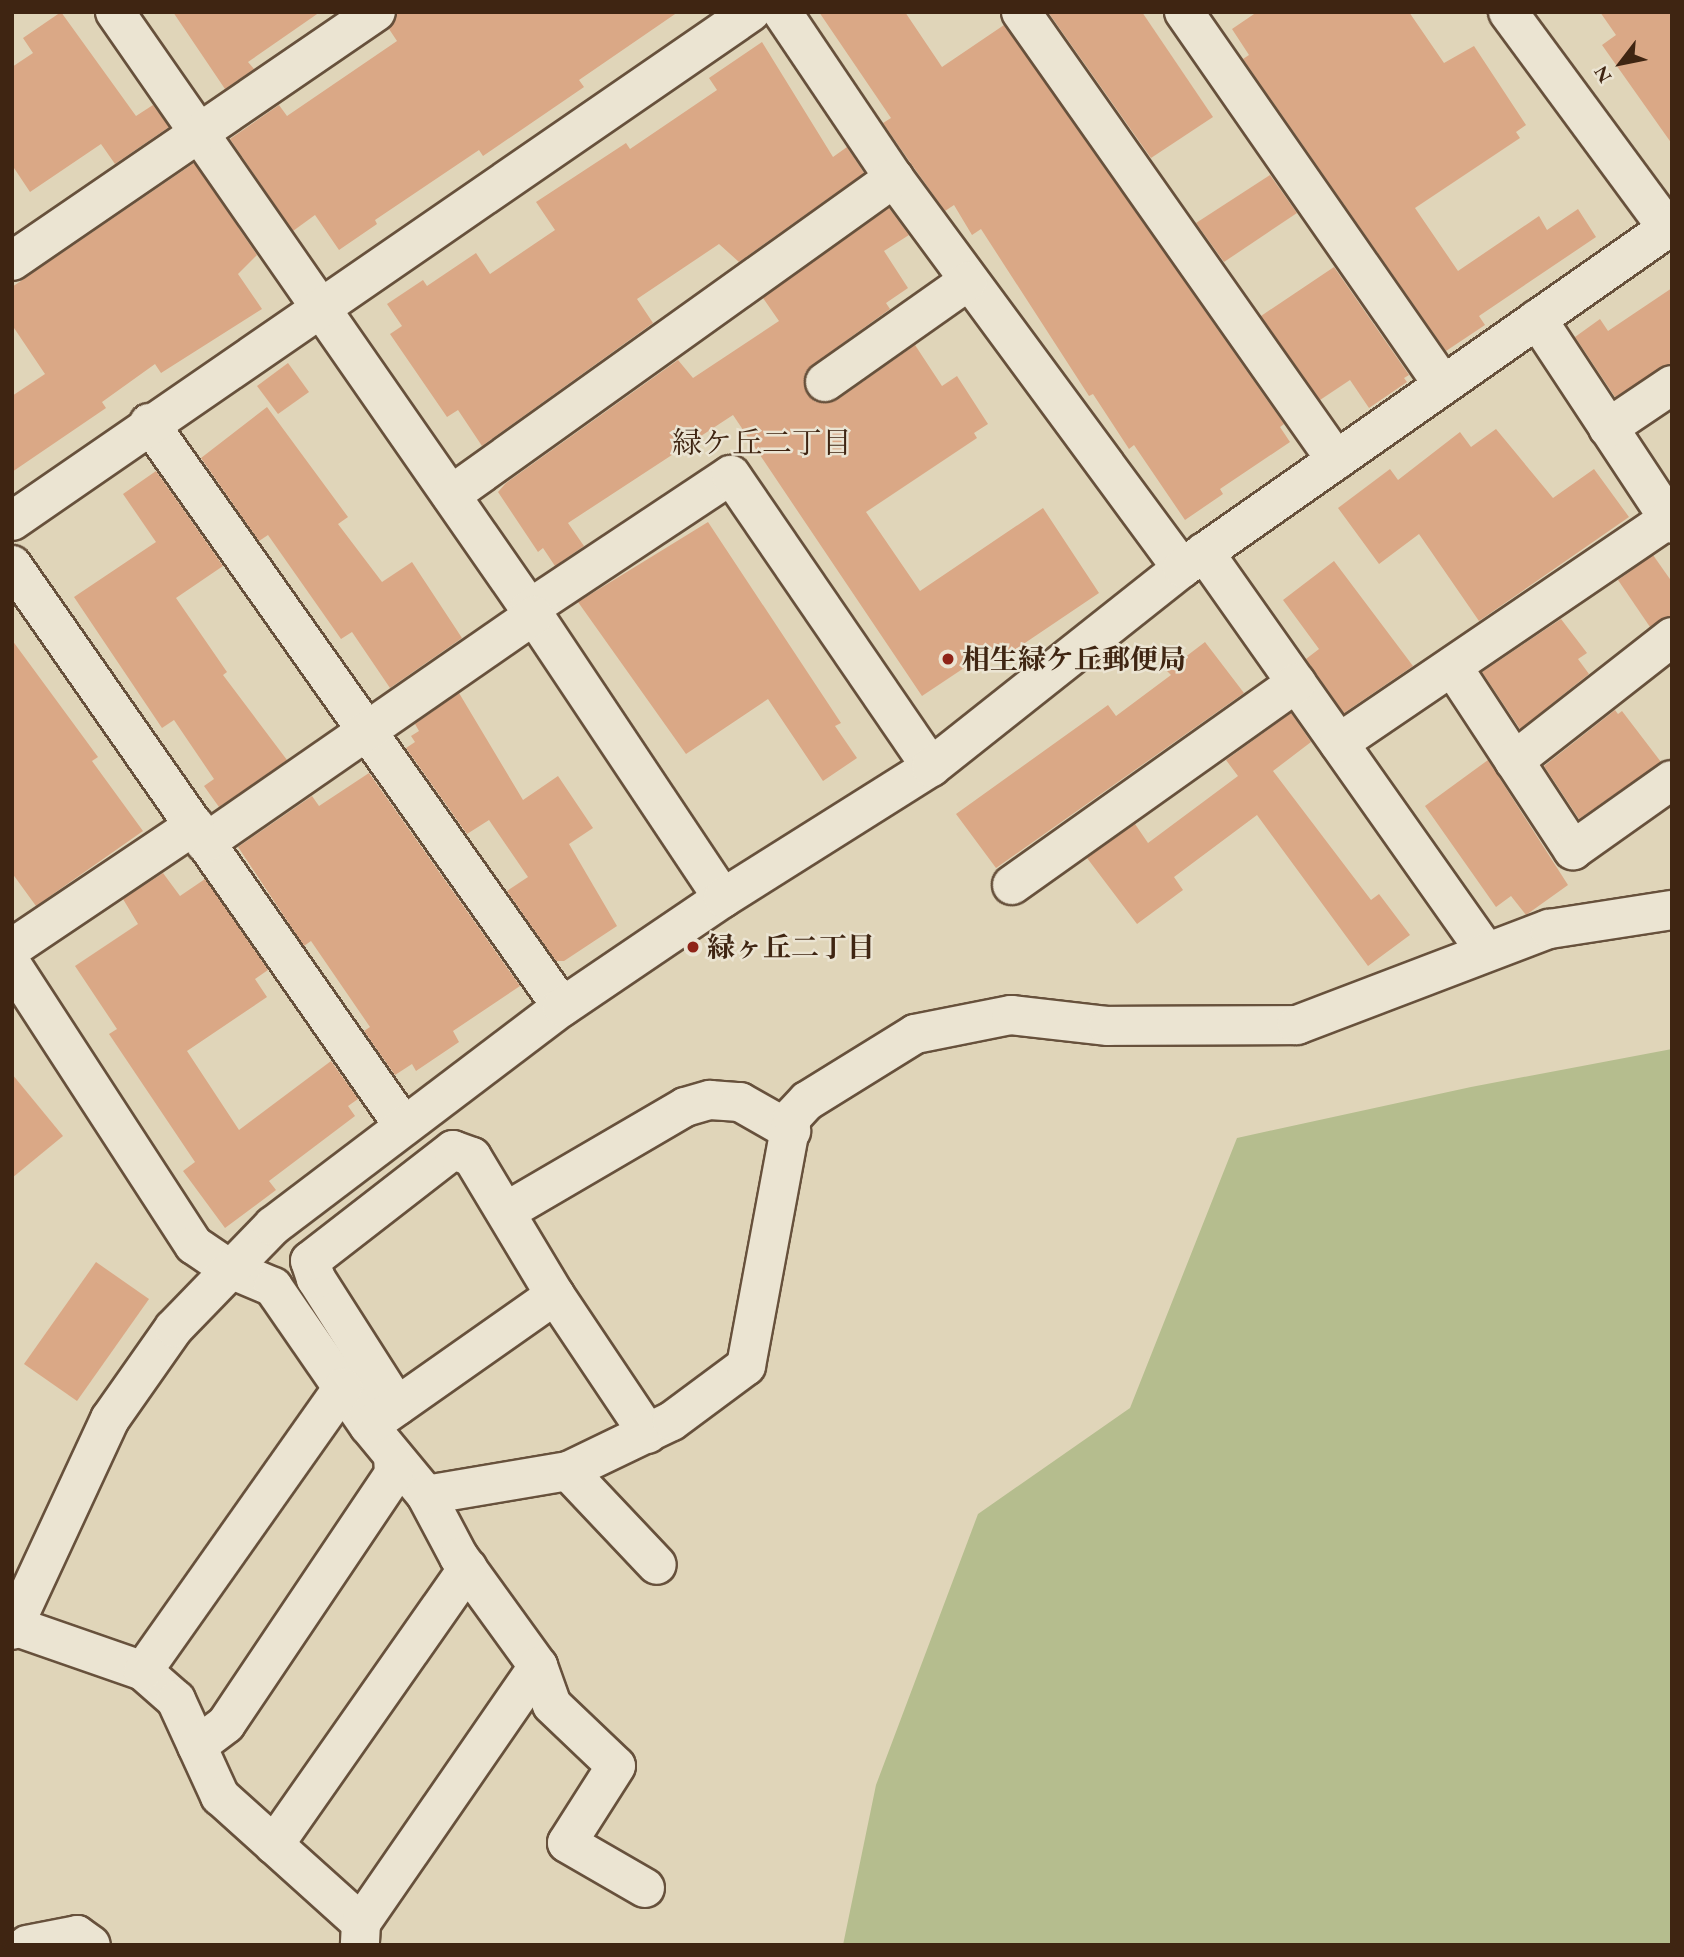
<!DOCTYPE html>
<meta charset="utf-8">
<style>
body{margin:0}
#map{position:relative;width:1684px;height:1957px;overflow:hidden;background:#e0d5b9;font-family:"EB Garamond","Noto Serif JP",serif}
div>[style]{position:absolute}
.green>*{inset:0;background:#b5bd8e}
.building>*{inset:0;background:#daa886}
.roads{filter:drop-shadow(2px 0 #67513c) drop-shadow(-2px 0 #67513c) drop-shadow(0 2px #67513c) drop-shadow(0 -2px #67513c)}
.street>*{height:38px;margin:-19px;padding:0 19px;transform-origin:19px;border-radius:19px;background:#ebe4d2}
.dots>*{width:19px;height:19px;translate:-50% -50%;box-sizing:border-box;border:4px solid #ebe4d2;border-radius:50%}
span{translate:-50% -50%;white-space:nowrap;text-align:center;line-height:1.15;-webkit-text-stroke:5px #ebe4d2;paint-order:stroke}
.poi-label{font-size:28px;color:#3f2512;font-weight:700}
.left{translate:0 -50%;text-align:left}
.neighbourhood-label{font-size:30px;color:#3f2512}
.frame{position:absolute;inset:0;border:14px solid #3f2512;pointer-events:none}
.north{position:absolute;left:1586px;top:28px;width:70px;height:70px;-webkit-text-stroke:5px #ebe4d2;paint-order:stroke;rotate:238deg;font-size:19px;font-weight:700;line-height:28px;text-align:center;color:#3f2512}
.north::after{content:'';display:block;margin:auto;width:24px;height:32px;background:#3f2512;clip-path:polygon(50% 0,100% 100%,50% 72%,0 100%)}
</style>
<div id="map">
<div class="green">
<i style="clip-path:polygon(1672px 1049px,1672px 1945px,843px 1945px,876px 1785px,978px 1514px,1130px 1408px,1237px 1138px,1471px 1087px)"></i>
</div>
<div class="building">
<i style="clip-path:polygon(61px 12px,136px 116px,153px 105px,169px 127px,115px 164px,101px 144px,30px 192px,12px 165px,12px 67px,33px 53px,23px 38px)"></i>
<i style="clip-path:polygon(173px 12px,320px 12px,248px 62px,254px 69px,225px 89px)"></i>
<i style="clip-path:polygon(398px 12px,678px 12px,579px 80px,584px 87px,483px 156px,479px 150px,375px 220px,377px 224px,339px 250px,315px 215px,293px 231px,230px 139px,279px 105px,287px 116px,397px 41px,389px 29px)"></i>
<i style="clip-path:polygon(819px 12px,905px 12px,942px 67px,1004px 25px,1284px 424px,1280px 427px,1290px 442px,1220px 489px,1223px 494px,1185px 520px,1134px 445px,1129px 449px,1093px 394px,1089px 396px,981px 229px,972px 235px,954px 205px,945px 211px,912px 165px,883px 123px,891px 118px)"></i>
<i style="clip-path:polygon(1048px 12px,1142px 12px,1213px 117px,1151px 158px)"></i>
<i style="clip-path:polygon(1257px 12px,1409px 12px,1444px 63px,1474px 46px,1526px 125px,1516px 132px,1520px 138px,1415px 208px,1458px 271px,1539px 216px,1547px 230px,1578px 209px,1596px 237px,1479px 316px,1485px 325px,1446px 351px,1243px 59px,1249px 55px,1232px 29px)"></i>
<i style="clip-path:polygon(1600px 12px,1672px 12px,1672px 144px,1602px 45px,1616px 35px)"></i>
<i style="clip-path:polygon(762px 42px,833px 157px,847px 147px,864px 173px,739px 262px,719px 244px,637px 299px,653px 323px,482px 446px,458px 410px,447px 417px,390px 334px,402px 326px,387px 304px,423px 280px,427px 286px,476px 253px,490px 274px,555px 230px,536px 202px,626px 143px,630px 149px,717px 90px,709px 78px)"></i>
<i style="clip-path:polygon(194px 163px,257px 255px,238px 274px,262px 309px,161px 373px,155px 364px,102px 402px,106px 408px,12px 472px,12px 396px,45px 374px,12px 325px,12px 287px)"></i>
<i style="clip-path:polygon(1270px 175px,1297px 213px,1224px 262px,1196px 223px)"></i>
<i style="clip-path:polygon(889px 208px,909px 235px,884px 251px,908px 288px,886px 303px,890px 309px,812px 365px,805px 373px,807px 394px,816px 402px,837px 400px,915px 345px,942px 386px,957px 376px,988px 424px,974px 433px,977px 438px,866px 512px,920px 591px,1043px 508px,1099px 593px,1010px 653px,1003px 642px,922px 696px,733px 415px,568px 523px,584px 546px,555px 566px,543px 548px,538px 552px,498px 492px,506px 483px,678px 360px,693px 378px,779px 321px,763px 298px)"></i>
<i style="clip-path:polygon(1334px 267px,1409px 375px,1404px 378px,1407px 382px,1369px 408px,1350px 380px,1320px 400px,1261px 316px)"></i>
<i style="clip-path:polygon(1672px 288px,1672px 363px,1615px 397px,1575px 337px,1600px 319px,1608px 331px)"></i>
<i style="clip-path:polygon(288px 363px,309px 392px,278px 414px,257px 386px)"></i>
<i style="clip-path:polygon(267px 407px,348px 517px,338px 524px,382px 582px,412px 562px,462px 638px,390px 688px,352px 632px,341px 639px,268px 535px,259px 541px,201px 458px)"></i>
<i style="clip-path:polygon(1496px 429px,1553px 498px,1594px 469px,1629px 517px,1479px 621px,1419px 534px,1379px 564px,1338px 508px,1390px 469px,1398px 480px,1460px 432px,1471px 447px)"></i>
<i style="clip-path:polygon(156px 471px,223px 566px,176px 598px,227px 672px,223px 675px,287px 760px,219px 807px,204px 786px,214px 779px,174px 720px,162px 728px,74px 597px,156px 542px,123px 494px)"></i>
<i style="clip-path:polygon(708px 522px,841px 723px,835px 726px,857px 758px,823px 781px,768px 699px,686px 754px,578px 602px)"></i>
<i style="clip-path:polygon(1653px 555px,1672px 582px,1672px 616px,1650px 627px,1618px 580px)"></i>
<i style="clip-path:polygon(1334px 561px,1413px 666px,1344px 713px,1306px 659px,1319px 649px,1283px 600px)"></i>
<i style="clip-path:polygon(1561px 619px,1587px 653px,1578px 659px,1589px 674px,1520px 729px,1482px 672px)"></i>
<i style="clip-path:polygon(12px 640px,98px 757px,92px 761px,143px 831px,36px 906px,12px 873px)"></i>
<i style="clip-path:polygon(1205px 642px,1244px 693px,996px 868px,956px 814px,1108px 705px,1116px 716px,1171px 675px,1167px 671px)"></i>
<i style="clip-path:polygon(459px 693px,523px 800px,558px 776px,593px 828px,569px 844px,617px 926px,564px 961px,556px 961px,507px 891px,528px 877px,489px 820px,467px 834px,406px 748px,415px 742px,411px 736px,419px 731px,415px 724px)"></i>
<i style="clip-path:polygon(1615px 710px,1618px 714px,1622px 711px,1661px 762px,1579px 819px,1544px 766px)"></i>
<i style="clip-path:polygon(1291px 713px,1311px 742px,1273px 771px,1371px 900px,1379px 894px,1410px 935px,1368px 966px,1257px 815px,1174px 877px,1183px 890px,1137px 924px,1087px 858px,1135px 824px,1148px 843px,1238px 776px,1226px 760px)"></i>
<i style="clip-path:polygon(1488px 760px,1568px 885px,1526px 915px,1511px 896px,1496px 907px,1425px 806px)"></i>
<i style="clip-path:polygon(369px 773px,520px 986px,453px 1031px,459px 1042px,416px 1071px,412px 1064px,395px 1075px,364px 1031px,370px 1027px,311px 941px,304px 946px,238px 847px,312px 796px,319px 806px)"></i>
<i style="clip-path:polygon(163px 873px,180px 896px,205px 879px,268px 970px,255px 979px,267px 997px,187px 1051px,239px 1130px,331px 1061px,358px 1099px,348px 1106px,355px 1116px,269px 1181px,276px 1190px,225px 1228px,183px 1171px,195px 1162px,109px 1034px,117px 1029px,75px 966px,138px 924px,123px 899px)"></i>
<i style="clip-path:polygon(12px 1074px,63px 1136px,12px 1178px)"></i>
<i style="clip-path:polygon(96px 1262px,149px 1299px,77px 1401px,24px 1364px)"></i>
</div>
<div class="roads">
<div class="street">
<i style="left:115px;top:12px;width:734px;rotate:55.21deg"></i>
<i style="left:534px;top:615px;width:340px;rotate:56.3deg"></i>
<i style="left:782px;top:12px;width:200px;rotate:56deg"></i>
<i style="left:894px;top:178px;width:485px;rotate:53.6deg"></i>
<i style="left:1021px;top:12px;width:548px;rotate:54.89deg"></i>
<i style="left:1184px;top:12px;width:454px;rotate:55.2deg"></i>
<i style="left:1508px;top:12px;width:268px;rotate:53.6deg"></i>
<i style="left:12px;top:261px;width:441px;rotate:-34.4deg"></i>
<i style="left:1537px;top:319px;width:245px;rotate:56.6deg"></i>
<i style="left:825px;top:382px;width:175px;rotate:-35.2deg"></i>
<i style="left:149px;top:423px;width:715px;rotate:54.73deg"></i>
<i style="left:1608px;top:428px;width:77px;rotate:-33.9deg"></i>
<i style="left:451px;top:495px;width:545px;rotate:-35.59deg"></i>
<i style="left:12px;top:521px;width:897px;rotate:-34.56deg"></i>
<i style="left:1204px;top:552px;width:489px;rotate:54.8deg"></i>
<i style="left:12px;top:565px;width:683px;rotate:55.08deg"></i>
<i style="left:529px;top:609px;width:242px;rotate:-33.6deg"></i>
<i style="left:731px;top:475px;width:354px;rotate:55.6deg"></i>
<i style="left:1454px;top:669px;width:217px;rotate:56.7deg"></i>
<i style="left:1573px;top:850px;width:121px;rotate:-35.3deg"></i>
<i style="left:1339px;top:743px;width:398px;rotate:-34.2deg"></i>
<i style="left:1514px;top:761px;width:201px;rotate:-38.1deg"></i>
<i style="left:205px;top:843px;width:400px;rotate:-34.7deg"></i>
<i style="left:1012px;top:885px;width:349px;rotate:-35.4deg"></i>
<i style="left:12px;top:948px;width:220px;rotate:-33.9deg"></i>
<i style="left:12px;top:965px;width:334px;rotate:57deg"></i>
<i style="left:194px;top:1245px;width:41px;rotate:34.1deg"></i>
<i style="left:228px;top:1268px;width:49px;rotate:22.9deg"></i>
<i style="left:273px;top:1287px;width:169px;rotate:55.4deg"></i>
<i style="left:369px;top:1426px;width:89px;rotate:50.4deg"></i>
<i style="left:426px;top:1495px;width:70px;rotate:62deg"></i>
<i style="left:459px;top:1557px;width:135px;rotate:54.1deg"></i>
<i style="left:538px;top:1666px;width:41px;rotate:70.3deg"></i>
<i style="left:552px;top:1705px;width:88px;rotate:43.6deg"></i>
<i style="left:616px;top:1766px;width:91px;rotate:122.5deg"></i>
<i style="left:567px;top:1843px;width:90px;rotate:30deg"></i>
<i style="left:507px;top:1211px;width:206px;rotate:-30.3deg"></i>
<i style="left:685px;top:1107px;width:26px;rotate:-16deg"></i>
<i style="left:710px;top:1100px;width:30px;rotate:4deg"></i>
<i style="left:740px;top:1102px;width:59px;rotate:29.6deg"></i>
<i style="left:397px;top:1406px;width:151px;rotate:-122.5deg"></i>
<i style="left:316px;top:1279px;width:19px;rotate:-108deg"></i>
<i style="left:310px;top:1261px;width:181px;rotate:-37.8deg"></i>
<i style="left:453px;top:1150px;width:20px;rotate:20deg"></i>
<i style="left:472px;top:1157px;width:161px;rotate:59deg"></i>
<i style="left:555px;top:1295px;width:167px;rotate:56.2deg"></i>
<i style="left:376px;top:1421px;width:219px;rotate:-35.1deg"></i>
<i style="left:568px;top:1471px;width:129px;rotate:46.6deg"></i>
<i style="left:426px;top:1495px;width:144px;rotate:-9.6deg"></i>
<i style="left:568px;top:1471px;width:115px;rotate:-25.7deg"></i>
<i style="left:672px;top:1421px;width:92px;rotate:-36.6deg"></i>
<i style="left:746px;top:1366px;width:253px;rotate:-79.5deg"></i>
<i style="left:792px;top:1117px;width:22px;rotate:-47deg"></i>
<i style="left:807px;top:1101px;width:127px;rotate:-31.8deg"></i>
<i style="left:915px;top:1034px;width:98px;rotate:-11.2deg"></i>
<i style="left:1011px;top:1015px;width:98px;rotate:6.5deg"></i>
<i style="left:1108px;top:1026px;width:189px;rotate:-0.3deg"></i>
<i style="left:1297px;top:1025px;width:270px;rotate:-20.9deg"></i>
<i style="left:1549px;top:929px;width:124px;rotate:-8.8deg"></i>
<i style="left:14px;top:1626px;width:137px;rotate:19.2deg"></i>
<i style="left:143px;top:1671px;width:44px;rotate:41.3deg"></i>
<i style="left:176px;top:1700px;width:106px;rotate:65.4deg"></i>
<i style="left:220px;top:1796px;width:190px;rotate:42deg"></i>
<i style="left:361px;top:1923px;width:22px;rotate:93deg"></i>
<i style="left:12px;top:1630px;width:233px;rotate:-65.1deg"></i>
<i style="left:110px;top:1419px;width:111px;rotate:-54.9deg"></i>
<i style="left:174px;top:1328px;width:142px;rotate:-45.9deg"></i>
<i style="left:273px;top:1226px;width:363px;rotate:-37.2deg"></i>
<i style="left:562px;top:1007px;width:194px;rotate:-34.1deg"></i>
<i style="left:723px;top:898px;width:246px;rotate:-32.2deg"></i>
<i style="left:931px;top:767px;width:320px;rotate:-38.4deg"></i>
<i style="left:1182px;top:568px;width:598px;rotate:-34.99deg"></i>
<i style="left:143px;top:1671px;width:347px;rotate:-54.8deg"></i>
<i style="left:197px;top:1746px;width:36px;rotate:-37deg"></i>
<i style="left:226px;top:1724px;width:301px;rotate:-56.1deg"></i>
<i style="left:394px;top:1474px;width:18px;rotate:-93deg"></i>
<i style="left:274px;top:1845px;width:338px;rotate:-55deg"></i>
<i style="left:361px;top:1923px;width:312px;rotate:-55.4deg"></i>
<i style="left:27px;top:1945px;width:51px;rotate:-11.3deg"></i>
<i style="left:77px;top:1935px;width:17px;rotate:36deg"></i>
</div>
</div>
<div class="dots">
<i style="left:948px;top:659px;background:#8f2418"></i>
<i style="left:693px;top:947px;background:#8f2418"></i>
</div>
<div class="poi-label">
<span class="left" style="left:962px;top:659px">相生緑ケ丘郵便局</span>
<span class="left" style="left:707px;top:947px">緑ヶ丘二丁目</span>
</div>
<div class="neighbourhood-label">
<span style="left:762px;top:443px">緑ケ丘二丁目</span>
</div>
<div class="frame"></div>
<div class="north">N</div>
</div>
